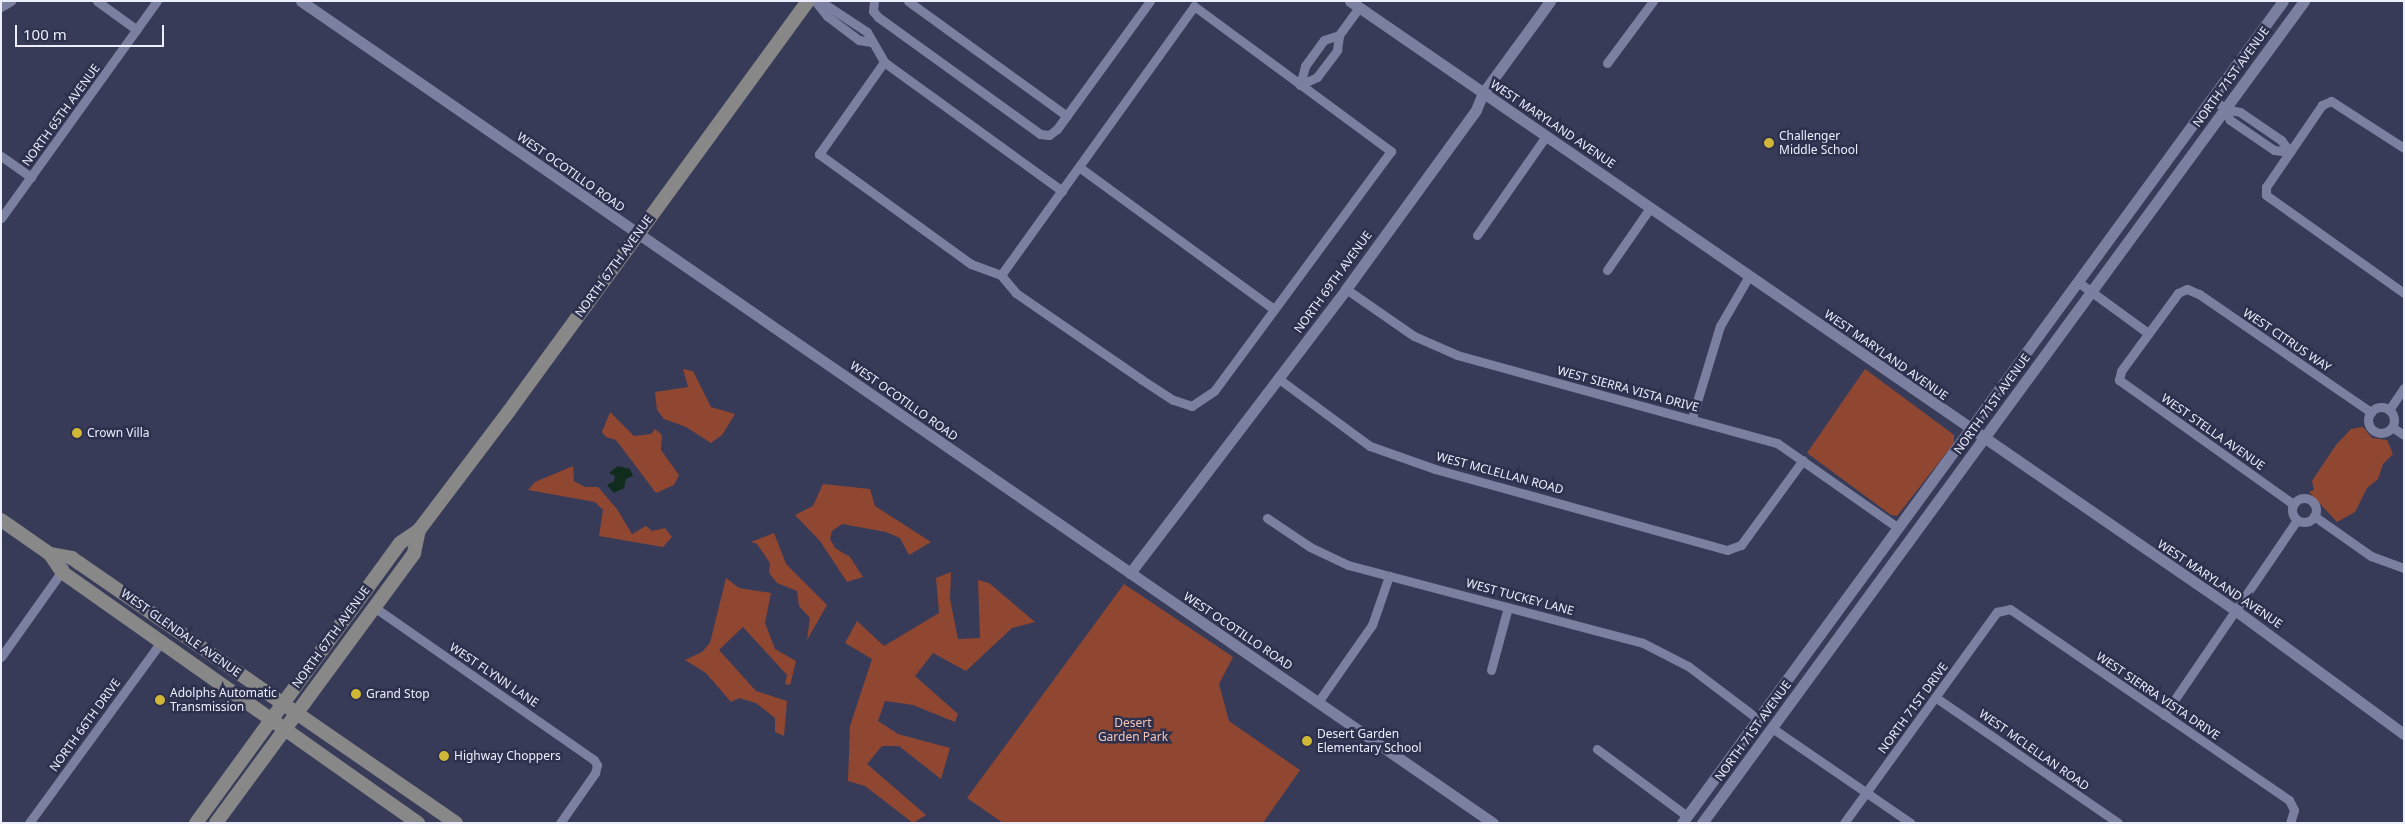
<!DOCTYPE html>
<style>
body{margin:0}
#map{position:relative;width:2405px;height:824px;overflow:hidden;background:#383b58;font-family:"Noto Sans",sans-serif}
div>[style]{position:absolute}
.green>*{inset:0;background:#8f4731}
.water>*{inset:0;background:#0f2c1c}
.minor>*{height:9px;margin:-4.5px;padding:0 4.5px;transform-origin:4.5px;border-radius:4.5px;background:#7b80a1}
.minor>.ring{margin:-4.5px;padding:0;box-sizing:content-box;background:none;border:9px solid #7b80a1;border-radius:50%}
.tertiary>*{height:11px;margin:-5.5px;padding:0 5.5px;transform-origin:5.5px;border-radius:5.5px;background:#7b80a1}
.secondary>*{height:14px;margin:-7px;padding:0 7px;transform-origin:7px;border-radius:7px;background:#898888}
.dots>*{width:14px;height:14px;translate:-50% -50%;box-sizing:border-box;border:2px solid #2e314d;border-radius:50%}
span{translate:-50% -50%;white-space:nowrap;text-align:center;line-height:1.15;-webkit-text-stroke:5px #2e314d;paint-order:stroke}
.street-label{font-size:12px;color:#eceefd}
.poi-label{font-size:12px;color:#eceefd}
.left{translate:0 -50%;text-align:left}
.park-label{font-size:12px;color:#f5c6b8}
.frame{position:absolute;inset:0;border:2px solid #eceefd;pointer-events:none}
.scale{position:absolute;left:15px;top:25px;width:149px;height:22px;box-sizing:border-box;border:2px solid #eceefd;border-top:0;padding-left:6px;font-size:15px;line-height:18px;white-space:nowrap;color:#eceefd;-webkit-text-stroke:4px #2e314d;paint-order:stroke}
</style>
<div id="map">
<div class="green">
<i style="clip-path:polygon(683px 369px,693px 371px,711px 407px,735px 414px,722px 435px,711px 443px,686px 427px,664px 419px,657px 410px,655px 392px,688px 387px)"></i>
<i style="clip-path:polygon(1865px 369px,1954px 435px,1954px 443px,1897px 516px,1891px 515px,1807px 453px)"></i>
<i style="clip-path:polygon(610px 412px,634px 436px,651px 434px,655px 429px,662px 435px,661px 450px,679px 475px,674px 485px,656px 493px,616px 440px,606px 437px,602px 432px)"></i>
<i style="clip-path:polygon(2363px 427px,2372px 438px,2387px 440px,2393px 454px,2383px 464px,2378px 479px,2367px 488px,2355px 512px,2337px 522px,2309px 492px,2314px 490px,2312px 481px,2336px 445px,2351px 429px)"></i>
<i style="clip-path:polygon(573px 466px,574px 481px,585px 487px,598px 487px,617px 509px,632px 534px,646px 526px,652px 531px,665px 528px,672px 537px,663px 547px,599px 536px,603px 510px,595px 502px,528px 490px,535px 482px)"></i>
<i style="clip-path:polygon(823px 484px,870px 489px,875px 506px,931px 542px,909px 555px,900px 538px,886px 532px,842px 524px,832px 531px,830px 539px,835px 548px,850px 557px,863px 577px,847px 582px,820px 541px,795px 515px,813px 506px)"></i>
<i style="clip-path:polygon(774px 533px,786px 564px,827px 605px,807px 640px,810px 618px,799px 606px,797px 591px,777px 583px,769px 573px,770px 563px,757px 544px,751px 542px)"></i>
<i style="clip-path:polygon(951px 572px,950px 599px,958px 639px,980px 638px,978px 580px,989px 583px,1035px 622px,1012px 628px,966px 671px,933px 653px,915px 676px,958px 714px,955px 722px,913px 705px,885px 701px,878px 721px,898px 734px,950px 748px,941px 779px,899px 746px,882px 746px,867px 764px,926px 815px,913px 823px,865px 786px,848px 781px,850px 726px,872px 659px,845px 643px,857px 621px,884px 646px,939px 613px,936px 578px)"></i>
<i style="clip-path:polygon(726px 578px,739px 588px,771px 593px,765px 623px,775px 649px,796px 661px,790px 685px,785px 684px,787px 675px,743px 627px,719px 650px,756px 691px,787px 701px,784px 736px,775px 732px,775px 718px,756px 703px,739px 698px,731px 702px,706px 673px,685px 660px,702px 652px,710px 643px)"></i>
<i style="clip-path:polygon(1124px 584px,1233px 657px,1219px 684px,1229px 721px,1300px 770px,1263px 823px,1003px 823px,967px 798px)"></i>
</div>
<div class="water">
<i style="clip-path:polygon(618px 466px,630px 469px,633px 476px,626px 479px,624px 488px,614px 493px,607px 485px,614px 481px,615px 476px,609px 473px)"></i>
</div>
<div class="minor">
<i style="left:97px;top:1px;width:49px;rotate:35.9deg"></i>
<i style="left:815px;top:1px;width:19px;rotate:51deg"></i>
<i style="left:827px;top:16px;width:40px;rotate:37deg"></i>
<i style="left:859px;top:40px;width:11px;rotate:10deg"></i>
<i style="left:820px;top:1px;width:56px;rotate:33.4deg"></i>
<i style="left:867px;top:32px;width:34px;rotate:60deg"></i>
<i style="left:884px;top:62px;width:220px;rotate:35.9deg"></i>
<i style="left:874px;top:1px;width:10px;rotate:96deg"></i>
<i style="left:873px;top:11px;width:8px;rotate:50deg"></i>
<i style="left:878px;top:17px;width:200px;rotate:35.8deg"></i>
<i style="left:1040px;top:134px;width:9px;rotate:6deg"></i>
<i style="left:1049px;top:135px;width:10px;rotate:-37deg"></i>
<i style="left:1057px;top:129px;width:158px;rotate:-54deg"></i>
<i style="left:908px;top:1px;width:196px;rotate:35.9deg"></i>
<i style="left:1194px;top:6px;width:245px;rotate:36.4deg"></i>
<i style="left:1391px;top:151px;width:298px;rotate:126.4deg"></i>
<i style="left:1214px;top:391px;width:27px;rotate:146deg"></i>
<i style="left:1192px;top:406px;width:20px;rotate:-162deg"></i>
<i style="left:1173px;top:400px;width:38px;rotate:-147deg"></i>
<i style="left:1141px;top:379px;width:152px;rotate:-145.5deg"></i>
<i style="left:1016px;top:293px;width:23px;rotate:-130deg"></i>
<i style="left:1001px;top:275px;width:331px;rotate:-54.3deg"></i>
<i style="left:1px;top:7px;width:12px;rotate:-31deg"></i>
<i style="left:884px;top:62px;width:113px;rotate:125.2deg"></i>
<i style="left:819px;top:154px;width:188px;rotate:35.9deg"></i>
<i style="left:971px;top:264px;width:32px;rotate:20deg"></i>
<i style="left:1607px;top:63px;width:77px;rotate:-53.4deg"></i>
<i style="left:1300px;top:85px;width:19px;rotate:-25deg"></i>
<i style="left:1317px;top:77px;width:34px;rotate:-53deg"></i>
<i style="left:1337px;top:50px;width:15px;rotate:-82deg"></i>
<i style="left:1339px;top:35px;width:34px;rotate:-54deg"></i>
<i style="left:1300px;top:85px;width:20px;rotate:-75deg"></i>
<i style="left:1305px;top:66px;width:32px;rotate:-54deg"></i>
<i style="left:1324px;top:40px;width:16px;rotate:-18deg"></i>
<i style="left:2212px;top:98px;width:17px;rotate:40deg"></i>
<i style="left:2225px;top:109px;width:12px;rotate:66deg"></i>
<i style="left:2230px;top:120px;width:53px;rotate:34.3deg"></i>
<i style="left:2274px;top:150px;width:16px;rotate:7deg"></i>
<i style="left:2225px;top:109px;width:15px;rotate:11deg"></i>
<i style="left:2240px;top:112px;width:50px;rotate:34.3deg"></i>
<i style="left:2281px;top:140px;width:15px;rotate:53deg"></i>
<i style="left:2404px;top:148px;width:87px;rotate:-147.2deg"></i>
<i style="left:2331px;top:101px;width:10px;rotate:156deg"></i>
<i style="left:2322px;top:105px;width:99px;rotate:124.3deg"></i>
<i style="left:2266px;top:187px;width:8px;rotate:90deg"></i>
<i style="left:2266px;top:195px;width:169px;rotate:35.4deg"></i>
<i style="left:1px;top:156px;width:37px;rotate:35deg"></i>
<i style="left:1079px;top:167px;width:241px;rotate:36.1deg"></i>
<i style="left:1px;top:218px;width:267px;rotate:-54.3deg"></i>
<i style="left:1477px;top:235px;width:121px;rotate:-55.1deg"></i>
<i style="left:1607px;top:270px;width:75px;rotate:-55.3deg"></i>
<i style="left:2078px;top:282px;width:87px;rotate:36.1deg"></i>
<i style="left:1346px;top:289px;width:83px;rotate:34.7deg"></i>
<i style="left:1414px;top:336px;width:47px;rotate:23.8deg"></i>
<i style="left:1457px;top:355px;width:332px;rotate:15.4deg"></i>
<i style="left:1777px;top:443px;width:146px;rotate:35deg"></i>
<i style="left:1279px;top:379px;width:113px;rotate:36.4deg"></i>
<i style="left:1370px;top:446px;width:69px;rotate:19.5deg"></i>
<i style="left:1435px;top:469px;width:303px;rotate:15.5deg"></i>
<i style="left:1727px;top:550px;width:15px;rotate:-20deg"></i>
<i style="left:1741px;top:545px;width:105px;rotate:-53.9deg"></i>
<i class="ring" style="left:2368px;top:407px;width:17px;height:17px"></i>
<i style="left:2389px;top:410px;width:27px;rotate:-56deg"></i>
<i style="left:1692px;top:418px;width:96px;rotate:-73.1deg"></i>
<i style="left:1720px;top:326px;width:58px;rotate:-59.9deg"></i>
<i style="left:2392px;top:427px;width:14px;rotate:34deg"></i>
<i class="ring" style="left:2292px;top:498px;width:15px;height:15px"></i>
<i style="left:2293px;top:504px;width:214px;rotate:-144.5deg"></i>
<i style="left:2119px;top:380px;width:9px;rotate:-77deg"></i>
<i style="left:2121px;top:371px;width:97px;rotate:-53.8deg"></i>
<i style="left:2178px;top:293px;width:10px;rotate:-24deg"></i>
<i style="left:2187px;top:289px;width:13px;rotate:23deg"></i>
<i style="left:2199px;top:294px;width:209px;rotate:34.5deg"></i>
<i style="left:2314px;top:516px;width:70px;rotate:35.1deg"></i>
<i style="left:2371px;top:556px;width:35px;rotate:20deg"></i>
<i style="left:1267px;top:518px;width:52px;rotate:34deg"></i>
<i style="left:1310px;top:547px;width:42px;rotate:25.3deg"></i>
<i style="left:1348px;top:565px;width:305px;rotate:14.8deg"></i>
<i style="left:1643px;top:643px;width:51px;rotate:27.1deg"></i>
<i style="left:1688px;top:666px;width:88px;rotate:37.1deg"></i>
<i style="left:374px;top:607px;width:268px;rotate:34.8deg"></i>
<i style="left:594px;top:760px;width:6px;rotate:59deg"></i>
<i style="left:597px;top:765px;width:8px;rotate:104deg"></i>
<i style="left:595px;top:773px;width:61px;rotate:125deg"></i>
<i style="left:1px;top:657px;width:109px;rotate:-54.7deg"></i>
<i style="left:1491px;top:670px;width:65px;rotate:-74.9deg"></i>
<i style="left:1935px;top:697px;width:222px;rotate:34.5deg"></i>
<i style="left:1318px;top:702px;width:94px;rotate:-55deg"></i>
<i style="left:1372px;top:625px;width:52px;rotate:-70.9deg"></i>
<i style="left:2164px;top:715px;width:236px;rotate:-55.7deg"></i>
<i style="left:1772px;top:728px;width:168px;rotate:34.4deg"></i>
<i style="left:1597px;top:749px;width:112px;rotate:36.7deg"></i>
<i style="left:29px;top:823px;width:224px;rotate:-53.9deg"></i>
<i style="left:1844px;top:823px;width:261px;rotate:-54.1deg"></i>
<i style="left:1997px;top:612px;width:13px;rotate:-13deg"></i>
<i style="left:2010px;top:609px;width:338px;rotate:34.4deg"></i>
<i style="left:2289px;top:800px;width:11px;rotate:63deg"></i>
<i style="left:2294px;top:810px;width:14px;rotate:107deg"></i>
</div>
<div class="tertiary">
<i style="left:301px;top:1px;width:1448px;rotate:34.59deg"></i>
<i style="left:1350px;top:1px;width:1074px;rotate:34.53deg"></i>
<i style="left:2235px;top:610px;width:210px;rotate:36.3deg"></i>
<i style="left:1130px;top:573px;width:357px;rotate:-52.7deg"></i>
<i style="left:1346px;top:289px;width:221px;rotate:-54deg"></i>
<i style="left:1476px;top:110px;width:18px;rotate:-68deg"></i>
<i style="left:1483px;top:93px;width:114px;rotate:-53.9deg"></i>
<i style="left:1682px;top:823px;width:1018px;rotate:-53.83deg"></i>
<i style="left:1702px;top:823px;width:1019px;rotate:-53.78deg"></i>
</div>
<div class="secondary">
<i style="left:1px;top:520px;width:60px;rotate:34.8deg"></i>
<i style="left:50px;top:554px;width:22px;rotate:56deg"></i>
<i style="left:62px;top:572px;width:436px;rotate:35.2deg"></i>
<i style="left:50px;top:554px;width:22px;rotate:10deg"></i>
<i style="left:72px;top:558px;width:9px;rotate:36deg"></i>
<i style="left:79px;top:563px;width:458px;rotate:34.6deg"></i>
<i style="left:196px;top:823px;width:346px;rotate:-53.9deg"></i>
<i style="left:400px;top:543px;width:23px;rotate:-34deg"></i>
<i style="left:419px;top:530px;width:149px;rotate:-52.9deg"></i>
<i style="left:509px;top:411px;width:507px;rotate:-53.9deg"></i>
<i style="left:216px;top:823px;width:335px;rotate:-53.7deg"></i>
<i style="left:414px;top:553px;width:24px;rotate:-78deg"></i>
</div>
<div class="dots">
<i style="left:1769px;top:143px;background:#d0b736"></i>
<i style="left:77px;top:433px;background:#d0b736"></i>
<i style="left:356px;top:694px;background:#d0b736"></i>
<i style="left:160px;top:700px;background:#d0b736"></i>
<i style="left:1307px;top:741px;background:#d0b736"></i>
<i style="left:444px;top:756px;background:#d0b736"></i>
</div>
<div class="street-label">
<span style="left:2231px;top:77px;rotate:-54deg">NORTH 71ST AVENUE</span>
<span style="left:61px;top:115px;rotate:-54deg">NORTH 65TH AVENUE</span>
<span style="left:1553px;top:124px;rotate:34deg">WEST MARYLAND AVENUE</span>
<span style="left:571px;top:172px;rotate:35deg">WEST OCOTILLO ROAD</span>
<span style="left:614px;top:266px;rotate:-54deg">NORTH 67TH AVENUE</span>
<span style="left:1333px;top:282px;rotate:-54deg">NORTH 69TH AVENUE</span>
<span style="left:2287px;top:340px;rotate:34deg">WEST CITRUS WAY</span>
<span style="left:1886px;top:355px;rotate:35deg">WEST MARYLAND AVENUE</span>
<span style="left:1628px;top:389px;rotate:15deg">WEST SIERRA VISTA DRIVE</span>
<span style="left:904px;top:401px;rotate:35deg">WEST OCOTILLO ROAD</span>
<span style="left:1992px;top:404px;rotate:-54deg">NORTH 71ST AVENUE</span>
<span style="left:2213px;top:432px;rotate:35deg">WEST STELLA AVENUE</span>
<span style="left:1500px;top:473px;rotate:15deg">WEST MCLELLAN ROAD</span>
<span style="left:2220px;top:584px;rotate:34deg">WEST MARYLAND AVENUE</span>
<span style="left:1520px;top:597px;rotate:15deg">WEST TUCKEY LANE</span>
<span style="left:1238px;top:631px;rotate:34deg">WEST OCOTILLO ROAD</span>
<span style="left:181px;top:633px;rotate:35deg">WEST GLENDALE AVENUE</span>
<span style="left:331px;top:637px;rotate:-54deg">NORTH 67TH AVENUE</span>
<span style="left:494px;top:675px;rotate:34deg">WEST FLYNN LANE</span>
<span style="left:2158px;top:696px;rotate:34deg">WEST SIERRA VISTA DRIVE</span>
<span style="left:1913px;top:708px;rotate:-54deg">NORTH 71ST DRIVE</span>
<span style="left:85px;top:725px;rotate:-54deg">NORTH 66TH DRIVE</span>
<span style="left:1753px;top:731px;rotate:-54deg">NORTH 71ST AVENUE</span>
<span style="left:2034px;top:750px;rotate:35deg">WEST MCLELLAN ROAD</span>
</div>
<div class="poi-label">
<span class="left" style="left:1779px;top:143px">Challenger<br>Middle School</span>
<span class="left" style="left:87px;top:433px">Crown Villa</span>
<span class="left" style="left:170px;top:700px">Adolphs Automatic<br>Transmission</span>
<span class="left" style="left:366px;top:694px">Grand Stop</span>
<span class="left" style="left:1317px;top:741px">Desert Garden<br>Elementary School</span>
<span class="left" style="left:454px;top:756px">Highway Choppers</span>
</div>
<div class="park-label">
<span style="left:1133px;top:730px">Desert<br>Garden Park</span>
</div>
<div class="frame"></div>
<div class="scale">100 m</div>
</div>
